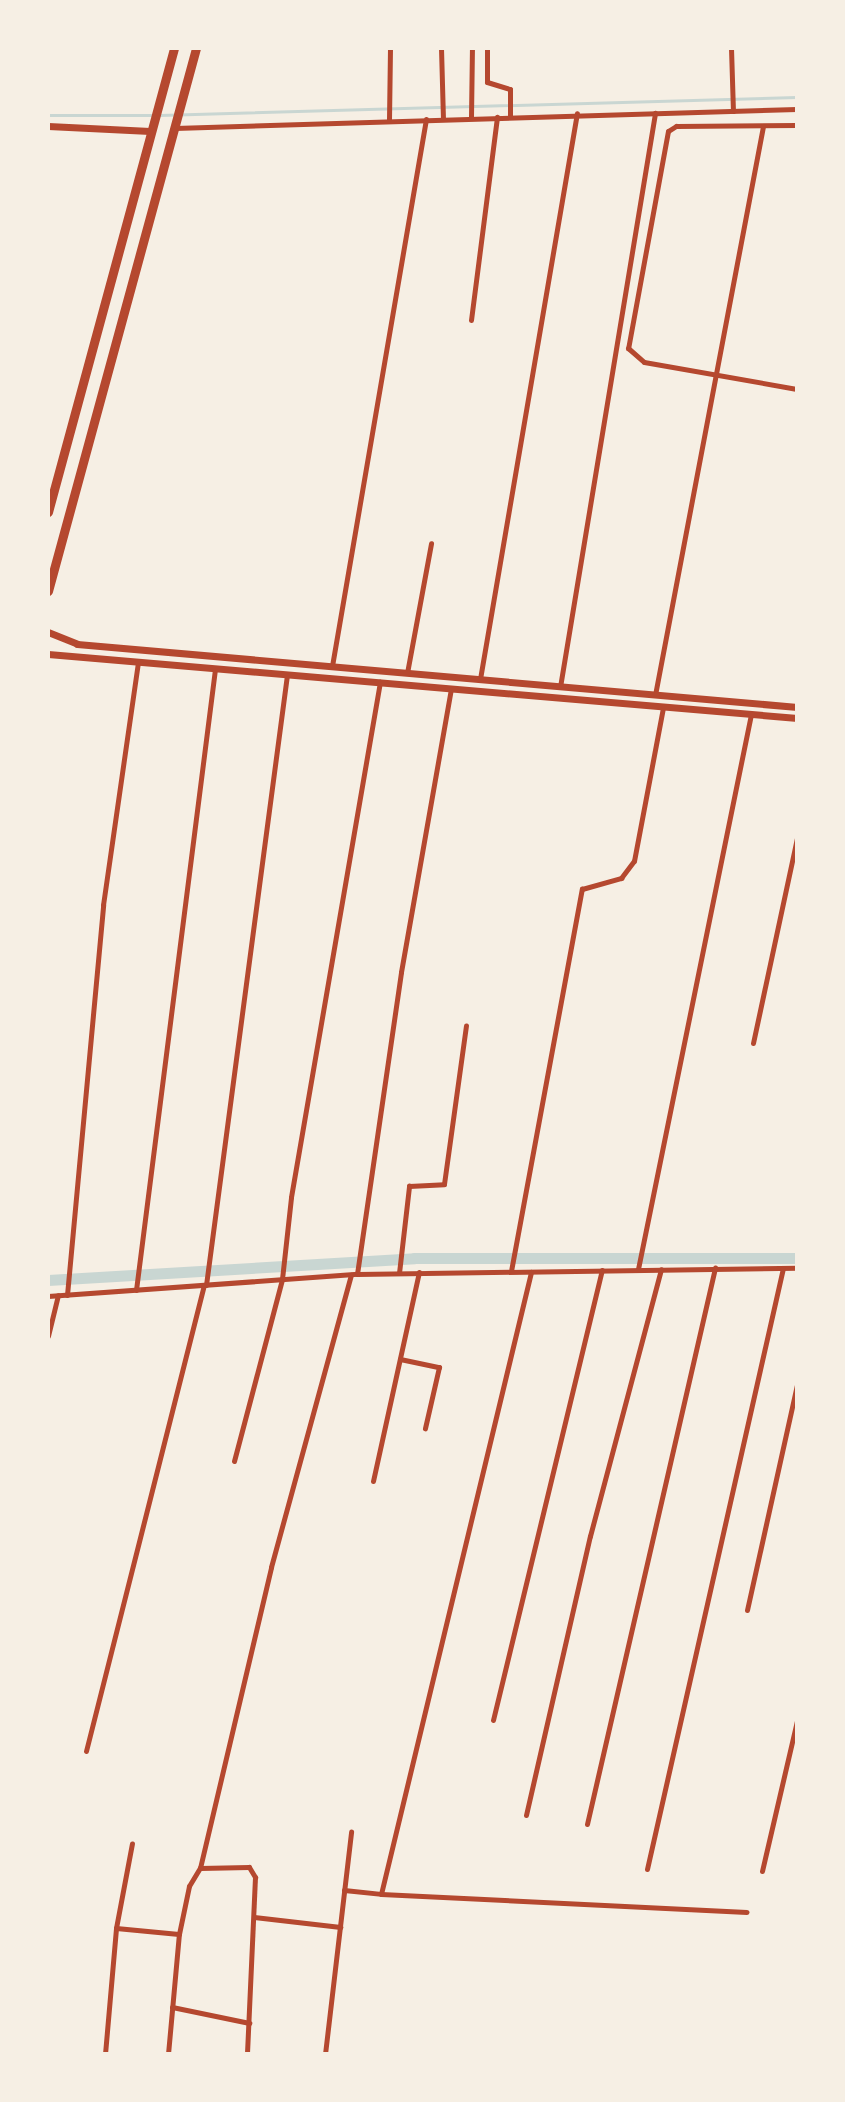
<!DOCTYPE html>
<html>
<head>
<meta charset="utf-8">
<style>
	body { margin:0 }
	#map { position:relative; width:845px; height:2102px; overflow:hidden; background:#f6efe4; font-family:Inter,sans-serif }
	div>[style] { position:absolute }
	.stream>* { height:3px; margin:-1.5px; padding:0 1.5px; transform-origin:1.5px; border-radius:1.5px; background:#c9d6d2 }
	.canal>* { height:11px; margin:-5.5px; padding:0 5.5px; transform-origin:5.5px; border-radius:5.5px; background:#c9d6d2 }
	.minor>* { height:5px; margin:-2.5px; padding:0 2.5px; transform-origin:2.5px; border-radius:2.5px; background:#b5482f }
	.tertiary>* { height:7px; margin:-3.5px; padding:0 3.5px; transform-origin:3.5px; border-radius:3.5px; background:#b5482f }
	.trunk>* { height:9px; margin:-4.5px; padding:0 4.5px; transform-origin:4.5px; border-radius:4.5px; background:#b5482f }
	span { translate:-50% -50%; white-space:nowrap; text-align:center; line-height:1.15; -webkit-text-stroke:7px #f6efe4; paint-order:stroke }
	.frame { position:absolute; inset:0; border:50px solid #f6efe4; pointer-events:none }
</style>
</head>
<body>
<div id="map">
	<div class="stream">
		<div style="left:48px;top:115px;width:104px"></div>
		<div style="left:160px;top:115px;width:637px;rotate:-1.62deg"></div>
	</div>
	<div class="canal">
		<div style="left:48px;top:1280px;width:367px;rotate:-3.4deg"></div>
		<div style="left:414px;top:1258px;width:383px"></div>
	</div>
	<div class="minor">
		<div style="left:441px;top:48px;width:70px;rotate:88.4deg"></div>
		<div style="left:487px;top:48px;width:34px;rotate:90deg"></div>
		<div style="left:487px;top:82px;width:24px;rotate:17deg"></div>
		<div style="left:510px;top:89px;width:27px;rotate:90deg"></div>
		<div style="left:731px;top:48px;width:63px;rotate:88.2deg"></div>
		<div style="left:471px;top:117px;width:69px;rotate:-89.2deg"></div>
		<div style="left:389px;top:120px;width:72px;rotate:-89.2deg"></div>
		<div style="left:797px;top:125px;width:121px;rotate:179.5deg"></div>
		<div style="left:676px;top:126px;width:9px;rotate:148deg"></div>
		<div style="left:668px;top:131px;width:221px;rotate:100.4deg"></div>
		<div style="left:628px;top:348px;width:21px;rotate:41deg"></div>
		<div style="left:644px;top:362px;width:155px;rotate:10deg"></div>
		<div style="left:175px;top:128px;width:622px;rotate:-1.75deg"></div>
		<div style="left:471px;top:320px;width:205px;rotate:-82.7deg"></div>
		<div style="left:332px;top:666px;width:555px;rotate:-80.25deg"></div>
		<div style="left:407px;top:673px;width:132px;rotate:-79.5deg"></div>
		<div style="left:480px;top:679px;width:574px;rotate:-80.28deg"></div>
		<div style="left:560px;top:687px;width:582px;rotate:-80.6deg"></div>
		<div style="left:655px;top:695px;width:579px;rotate:-79.25deg"></div>
		<div style="left:753px;top:1043px;width:210px;rotate:-77.9deg"></div>
		<div style="left:638px;top:1269px;width:566px;rotate:-78.49deg"></div>
		<div style="left:511px;top:1271px;width:389px;rotate:-79.5deg"></div>
		<div style="left:582px;top:889px;width:41px;rotate:-15.8deg"></div>
		<div style="left:621px;top:878px;width:21px;rotate:-53deg"></div>
		<div style="left:634px;top:861px;width:157px;rotate:-79.3deg"></div>
		<div style="left:399px;top:1273px;width:88px;rotate:-83.4deg"></div>
		<div style="left:409px;top:1186px;width:35px;rotate:-3deg"></div>
		<div style="left:444px;top:1184px;width:160px;rotate:-82.1deg"></div>
		<div style="left:357px;top:1274px;width:305px;rotate:-81.7deg"></div>
		<div style="left:401px;top:972px;width:287px;rotate:-80deg"></div>
		<div style="left:206px;top:1285px;width:615px;rotate:-82.44deg"></div>
		<div style="left:136px;top:1290px;width:626px;rotate:-82.75deg"></div>
		<div style="left:67px;top:1295px;width:392px;rotate:-84.7deg"></div>
		<div style="left:103px;top:905px;width:246px;rotate:-81.8deg"></div>
		<div style="left:48px;top:1296px;width:310px;rotate:-4.1deg"></div>
		<div style="left:357px;top:1274px;width:440px;rotate:-0.8deg"></div>
		<div style="left:48px;top:1336px;width:42px;rotate:-76.3deg"></div>
		<div style="left:400px;top:1359px;width:40px;rotate:12deg"></div>
		<div style="left:439px;top:1367px;width:63px;rotate:102.9deg"></div>
		<div style="left:234px;top:1461px;width:188px;rotate:-75.2deg"></div>
		<div style="left:282px;top:1279px;width:82px;rotate:-83.7deg"></div>
		<div style="left:291px;top:1197px;width:523px;rotate:-80.2deg"></div>
		<div style="left:373px;top:1481px;width:214px;rotate:-77.6deg"></div>
		<div style="left:747px;top:1610px;width:230px;rotate:-77.5deg"></div>
		<div style="left:493px;top:1720px;width:463px;rotate:-76.4deg"></div>
		<div style="left:86px;top:1751px;width:480px;rotate:-75.8deg"></div>
		<div style="left:526px;top:1815px;width:286px;rotate:-77.1deg"></div>
		<div style="left:590px;top:1536px;width:276px;rotate:-75.1deg"></div>
		<div style="left:587px;top:1824px;width:571px;rotate:-77.04deg"></div>
		<div style="left:200px;top:1868px;width:49px;rotate:-1.2deg"></div>
		<div style="left:249px;top:1867px;width:12px;rotate:59deg"></div>
		<div style="left:255px;top:1877px;width:177px;rotate:92.6deg"></div>
		<div style="left:647px;top:1869px;width:616px;rotate:-77.25deg"></div>
		<div style="left:762px;top:1871px;width:154px;rotate:-76.9deg"></div>
		<div style="left:344px;top:1890px;width:37px;rotate:6deg"></div>
		<div style="left:381px;top:1894px;width:640px;rotate:-76.44deg"></div>
		<div style="left:381px;top:1894px;width:366px;rotate:2.8deg"></div>
		<div style="left:254px;top:1917px;width:87px;rotate:6.6deg"></div>
		<div style="left:116px;top:1928px;width:86px;rotate:-79.3deg"></div>
		<div style="left:172px;top:2007px;width:79px;rotate:11.7deg"></div>
		<div style="left:105px;top:2054px;width:126px;rotate:-85deg"></div>
		<div style="left:116px;top:1928px;width:63px;rotate:5.4deg"></div>
		<div style="left:168px;top:2054px;width:121px;rotate:-84.8deg"></div>
		<div style="left:179px;top:1934px;width:49px;rotate:-78.2deg"></div>
		<div style="left:189px;top:1886px;width:21px;rotate:-59deg"></div>
		<div style="left:200px;top:1868px;width:309px;rotate:-76.7deg"></div>
		<div style="left:271px;top:1567px;width:303px;rotate:-74.7deg"></div>
		<div style="left:325px;top:2054px;width:224px;rotate:-83.3deg"></div>
	</div>
	<div class="tertiary">
		<div style="left:48px;top:126px;width:102px;rotate:2.8deg"></div>
		<div style="left:48px;top:632px;width:31px;rotate:22deg"></div>
		<div style="left:77px;top:644px;width:723px;rotate:5deg"></div>
		<div style="left:48px;top:654px;width:752px;rotate:4.88deg"></div>
	</div>
	<div class="trunk">
		<div style="left:48px;top:512px;width:481px;rotate:-74.8deg"></div>
		<div style="left:48px;top:591px;width:563px;rotate:-74.75deg"></div>
	</div>
	<div class="frame"></div>
</div>
</body>
</html>
